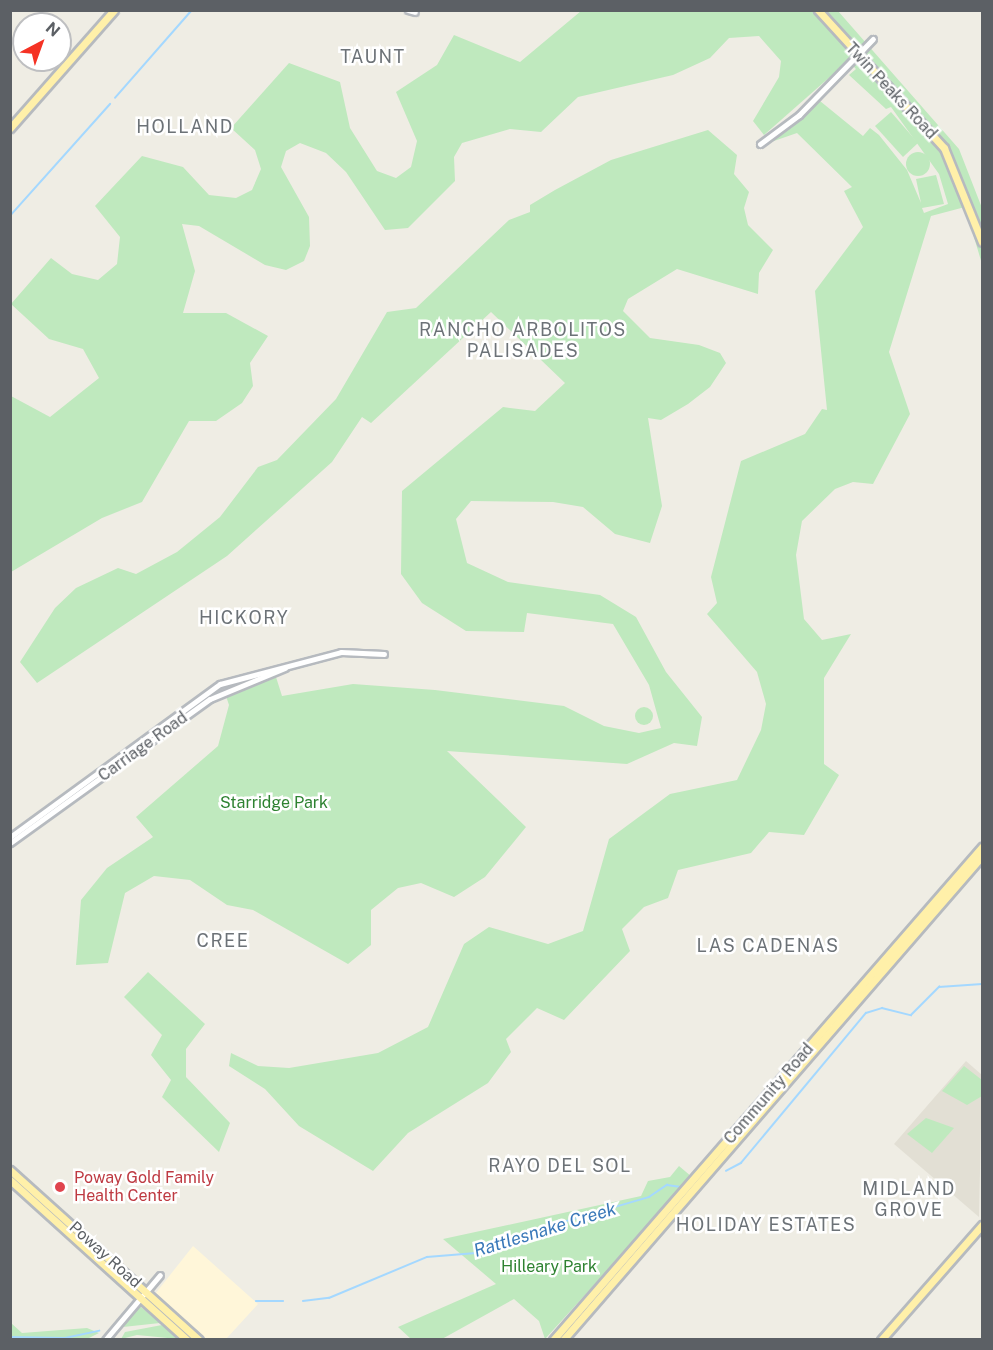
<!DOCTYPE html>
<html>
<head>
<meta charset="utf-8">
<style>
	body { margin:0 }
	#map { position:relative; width:993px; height:1350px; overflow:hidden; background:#efede4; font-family:"Public Sans",sans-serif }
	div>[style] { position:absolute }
	.commercial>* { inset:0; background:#fff6d9 }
	.education>* { inset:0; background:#e2dfd4 }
	.green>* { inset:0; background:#bfe9be }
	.round { border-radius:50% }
	.stream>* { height:1.5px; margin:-0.75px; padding:0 0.75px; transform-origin:0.75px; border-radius:0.75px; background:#a4d8ff }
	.roads { filter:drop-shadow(2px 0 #b6babf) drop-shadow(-2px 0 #b6babf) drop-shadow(0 2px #b6babf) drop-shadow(0 -2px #b6babf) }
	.minor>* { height:5px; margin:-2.5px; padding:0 2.5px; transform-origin:2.5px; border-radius:2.5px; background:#fff }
	.major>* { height:7px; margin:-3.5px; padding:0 3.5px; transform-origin:3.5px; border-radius:3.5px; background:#fff0a9 }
	.dots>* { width:16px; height:16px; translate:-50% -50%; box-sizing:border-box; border:3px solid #fff; border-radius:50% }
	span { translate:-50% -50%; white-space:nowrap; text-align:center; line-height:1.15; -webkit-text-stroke:5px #fff; paint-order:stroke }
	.street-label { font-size:16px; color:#5c6065 }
	.park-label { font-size:16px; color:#2e8231 }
	.health-label { font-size:16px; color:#be3a42 }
	.left { translate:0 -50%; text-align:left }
	.neighbourhood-label { font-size:18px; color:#6c7277; letter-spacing:1.5px }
	.water-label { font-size:18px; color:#3978b9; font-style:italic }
	.frame { position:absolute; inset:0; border:12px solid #5c6065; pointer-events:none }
	.north { position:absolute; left:12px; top:12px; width:60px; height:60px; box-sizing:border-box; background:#fff; border:2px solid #bebfc1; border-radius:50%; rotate:41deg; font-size:16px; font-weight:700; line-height:24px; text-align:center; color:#5c6065 }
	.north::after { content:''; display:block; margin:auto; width:21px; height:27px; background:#f53224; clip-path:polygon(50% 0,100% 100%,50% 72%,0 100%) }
</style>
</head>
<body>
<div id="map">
	<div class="commercial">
		<div style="clip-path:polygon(193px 1246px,258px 1304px,226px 1339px,206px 1339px,155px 1294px)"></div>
	</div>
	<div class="education">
		<div style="clip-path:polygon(966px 1061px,982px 1075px,979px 1217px,894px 1144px)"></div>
	</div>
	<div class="green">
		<div style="clip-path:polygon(581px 11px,838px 11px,959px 149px,982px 208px,982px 264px,965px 207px,931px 216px,889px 352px,910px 414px,873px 484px,853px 482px,835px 489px,802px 521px,796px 555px,804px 619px,822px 640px,851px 634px,824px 678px,824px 764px,839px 775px,804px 835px,769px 832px,751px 853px,678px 870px,668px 898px,644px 907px,622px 929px,630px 951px,564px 1020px,537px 1008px,506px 1039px,511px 1052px,488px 1083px,408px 1133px,373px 1171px,299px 1126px,265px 1089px,229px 1066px,231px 1053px,258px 1066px,289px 1068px,378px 1053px,428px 1027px,464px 944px,489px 927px,548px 944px,583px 931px,609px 839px,670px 794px,737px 780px,761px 730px,766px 704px,757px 672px,707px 614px,717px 603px,711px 577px,741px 461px,805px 434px,822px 409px,827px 410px,815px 291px,863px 227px,844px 191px,852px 187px,797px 133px,771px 142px,820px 101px,863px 136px,870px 128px,879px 135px,907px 170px,921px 203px,916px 179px,936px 175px,944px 204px,922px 208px,924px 213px,948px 204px,939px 174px,891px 107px,886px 109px,849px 75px,856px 69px,848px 61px,764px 135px,753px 121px,779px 77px,781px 61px,759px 36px,729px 38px,710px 58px,673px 75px,578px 97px,541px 132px,510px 129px,462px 143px,454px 157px,455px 181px,408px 228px,385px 230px,346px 172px,326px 153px,300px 143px,286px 151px,281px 167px,309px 217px,310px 246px,304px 261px,286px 270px,265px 265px,199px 226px,182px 224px,195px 271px,183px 313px,226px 313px,268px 336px,250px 363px,253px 386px,242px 403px,216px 421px,189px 421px,142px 502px,102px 518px,11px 572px,11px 396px,50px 417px,99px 378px,83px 349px,49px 339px,11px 304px,51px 258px,72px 274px,98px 280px,117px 264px,120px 237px,95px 206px,142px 156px,183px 167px,209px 195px,236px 198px,252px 190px,261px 169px,255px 150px,231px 128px,289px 63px,340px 82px,350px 128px,377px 171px,396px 178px,411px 167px,417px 141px,396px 92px,437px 65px,454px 35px,520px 62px)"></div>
		<div style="clip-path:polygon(891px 112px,918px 143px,903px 157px,875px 126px)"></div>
		<div style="clip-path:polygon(708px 130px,737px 155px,734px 174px,749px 192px,744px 208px,748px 225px,773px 250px,759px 273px,758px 294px,677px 269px,628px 299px,623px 311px,650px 338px,699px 345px,720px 353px,726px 363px,710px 387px,688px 404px,661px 420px,648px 418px,662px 506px,650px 543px,615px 534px,583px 507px,553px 502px,471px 501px,456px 519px,467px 563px,508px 582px,600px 595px,636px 617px,666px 672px,702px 717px,697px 746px,674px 743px,627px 764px,447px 751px,526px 827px,485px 877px,454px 897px,421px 883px,398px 888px,371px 910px,371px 945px,348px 964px,253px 910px,227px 905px,190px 880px,154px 876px,125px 893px,108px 963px,76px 965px,81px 900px,107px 868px,153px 837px,136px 817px,218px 746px,229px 705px,225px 693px,276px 677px,282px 696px,353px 684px,435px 690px,564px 706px,604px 726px,639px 733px,661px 728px,649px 685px,613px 624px,527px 613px,524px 632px,466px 631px,422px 603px,401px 574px,402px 491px,503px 407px,535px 411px,565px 383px,491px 312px,371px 423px,362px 417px,332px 462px,227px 556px,37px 683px,20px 662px,55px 608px,76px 588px,118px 568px,136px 574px,177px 552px,220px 517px,258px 467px,277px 460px,336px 399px,387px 312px,416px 308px,509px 220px,530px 212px,530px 205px,555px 190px,611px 160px)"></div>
		<div class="round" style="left:906px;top:152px;width:24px;height:24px"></div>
		<div class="round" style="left:635px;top:707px;width:18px;height:18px"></div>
		<div style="clip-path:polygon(148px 972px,205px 1024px,186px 1049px,186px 1077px,230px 1123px,219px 1152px,162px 1097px,171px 1080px,151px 1055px,162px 1035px,124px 997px)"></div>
		<div style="clip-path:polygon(964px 1066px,982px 1080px,982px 1096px,967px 1105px,942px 1091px)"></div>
		<div style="clip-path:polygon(926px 1118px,954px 1128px,932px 1153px,907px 1134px)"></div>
		<div style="clip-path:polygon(679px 1166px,692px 1177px,545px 1339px,539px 1321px,514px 1299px,442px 1339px,411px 1339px,398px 1327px,496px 1284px,443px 1239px,641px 1196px,648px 1181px,670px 1177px)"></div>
		<div style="clip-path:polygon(141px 1307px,160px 1323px,123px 1327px,139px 1307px)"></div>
		<div style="clip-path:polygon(11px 1323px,22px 1333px,87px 1328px,99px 1333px,87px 1339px,11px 1339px)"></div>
		<div style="clip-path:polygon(162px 1325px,178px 1339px,137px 1335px,121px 1339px,125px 1332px)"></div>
	</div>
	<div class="stream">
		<div style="left:115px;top:98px;width:117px;rotate:-48.8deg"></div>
		<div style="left:10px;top:216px;width:150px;rotate:-48.2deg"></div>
		<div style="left:726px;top:1171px;width:17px;rotate:-28deg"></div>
		<div style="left:741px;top:1163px;width:195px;rotate:-50.2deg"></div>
		<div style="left:866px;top:1013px;width:17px;rotate:-17deg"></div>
		<div style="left:882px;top:1008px;width:30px;rotate:14deg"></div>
		<div style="left:911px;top:1015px;width:40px;rotate:-45deg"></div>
		<div style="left:939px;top:987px;width:43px;rotate:-4deg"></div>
		<div style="left:256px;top:1301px;width:27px"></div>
		<div style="left:303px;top:1301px;width:26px;rotate:-7deg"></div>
		<div style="left:329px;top:1298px;width:106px;rotate:-22.7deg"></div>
		<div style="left:427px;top:1257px;width:49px;rotate:-4.7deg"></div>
		<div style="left:476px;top:1253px;width:35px;rotate:-25deg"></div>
		<div style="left:508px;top:1238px;width:147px;rotate:-16.2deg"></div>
		<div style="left:649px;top:1197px;width:22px;rotate:-34deg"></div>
		<div style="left:667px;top:1185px;width:14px;rotate:8deg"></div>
		<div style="left:10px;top:1337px;width:55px;rotate:1deg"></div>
		<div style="left:65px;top:1338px;width:35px;rotate:-12deg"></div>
	</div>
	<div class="roads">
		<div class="minor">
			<div style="left:408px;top:10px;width:7px;rotate:16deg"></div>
			<div style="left:760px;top:144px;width:49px;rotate:-36.6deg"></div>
			<div style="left:799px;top:115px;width:106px;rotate:-45.8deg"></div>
			<div style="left:10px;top:837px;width:260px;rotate:-36.1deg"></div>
			<div style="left:220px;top:684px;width:125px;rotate:-14.8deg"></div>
			<div style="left:341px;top:652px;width:43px;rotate:2.7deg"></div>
			<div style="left:10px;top:843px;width:246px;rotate:-35.8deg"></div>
			<div style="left:210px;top:699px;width:81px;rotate:-22.5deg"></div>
			<div style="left:105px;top:1340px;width:85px;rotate:-49.8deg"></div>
		</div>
		<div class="major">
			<div style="left:818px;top:10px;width:187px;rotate:47.6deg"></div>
			<div style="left:944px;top:148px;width:101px;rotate:68deg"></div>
			<div style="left:10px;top:128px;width:157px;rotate:-48.6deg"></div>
			<div style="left:10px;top:1170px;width:254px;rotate:42deg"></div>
			<div style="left:10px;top:1180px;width:239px;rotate:42.1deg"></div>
			<div style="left:553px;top:1340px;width:654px;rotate:-48.97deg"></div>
			<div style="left:563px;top:1340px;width:640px;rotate:-49.12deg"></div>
			<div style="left:881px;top:1340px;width:153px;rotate:-48.7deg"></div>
		</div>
	</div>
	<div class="dots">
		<div style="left:60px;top:1187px;background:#e0444e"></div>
	</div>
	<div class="street-label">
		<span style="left:891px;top:91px;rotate:47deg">Twin Peaks Road</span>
		<span style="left:143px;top:747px;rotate:-36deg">Carriage Road</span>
		<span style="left:769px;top:1094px;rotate:-49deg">Community Road</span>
		<span style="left:105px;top:1255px;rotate:42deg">Poway Road</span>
	</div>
	<div class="park-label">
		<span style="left:274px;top:803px">Starridge Park</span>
		<span style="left:549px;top:1267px">Hilleary Park</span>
	</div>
	<div class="health-label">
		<span class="left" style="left:74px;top:1187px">Poway Gold Family<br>Health Center</span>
	</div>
	<div class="neighbourhood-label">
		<span style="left:373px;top:57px">TAUNT</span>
		<span style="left:185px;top:127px">HOLLAND</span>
		<span style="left:523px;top:341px">RANCHO ARBOLITOS<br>PALISADES</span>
		<span style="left:244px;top:618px">HICKORY</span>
		<span style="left:223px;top:941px">CREE</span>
		<span style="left:768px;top:946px">LAS CADENAS</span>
		<span style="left:560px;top:1166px">RAYO DEL SOL</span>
		<span style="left:909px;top:1200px">MIDLAND<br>GROVE</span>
		<span style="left:766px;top:1225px">HOLIDAY ESTATES</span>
	</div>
	<div class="water-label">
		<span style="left:545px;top:1230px;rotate:-17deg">Rattlesnake Creek</span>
	</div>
	<div class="frame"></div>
	<div class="north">N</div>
</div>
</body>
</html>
